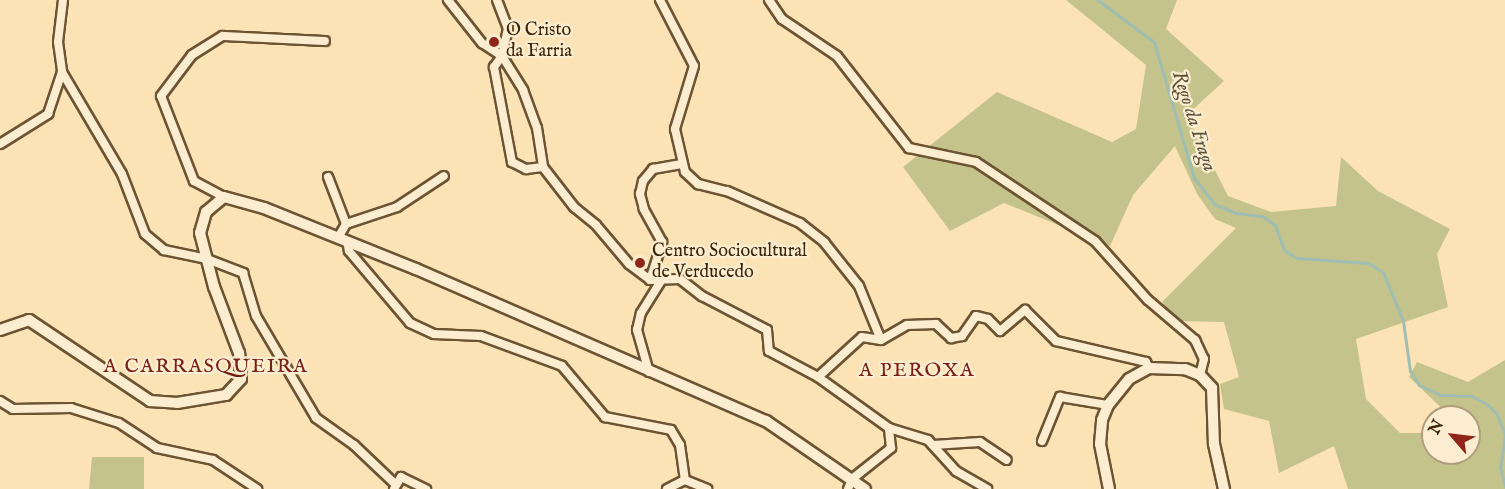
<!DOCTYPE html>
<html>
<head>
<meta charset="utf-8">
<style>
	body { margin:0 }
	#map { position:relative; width:1505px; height:489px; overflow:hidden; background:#fce3b6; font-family:"IM FELL English",serif }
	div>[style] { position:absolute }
	.green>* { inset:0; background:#c3c38b }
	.stream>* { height:3px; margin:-1.5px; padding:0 1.5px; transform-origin:1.5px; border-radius:1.5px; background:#a0bdb2 }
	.roads { filter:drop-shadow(2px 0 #6c5432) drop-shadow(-2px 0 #6c5432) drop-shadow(0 2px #6c5432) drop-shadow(0 -2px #6c5432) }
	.minor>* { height:8px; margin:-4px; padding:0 4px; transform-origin:4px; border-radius:4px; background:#fdedd0 }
	.tertiary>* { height:10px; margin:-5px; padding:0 5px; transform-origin:5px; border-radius:5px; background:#fdedd0 }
	.dots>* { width:16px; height:16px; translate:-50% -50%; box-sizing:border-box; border:3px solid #fdedd0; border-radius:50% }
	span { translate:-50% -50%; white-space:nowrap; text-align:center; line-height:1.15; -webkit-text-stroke:4.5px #fdedd0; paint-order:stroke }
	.poi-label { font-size:18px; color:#3c2506 }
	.left { translate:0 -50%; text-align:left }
	.water-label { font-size:20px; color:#5a533a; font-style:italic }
	.neighbourhood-label { font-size:20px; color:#7a1f14; letter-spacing:1.5px }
	.north { position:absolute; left:1421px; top:405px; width:60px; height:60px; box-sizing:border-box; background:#fdedd0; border:2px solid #b09d7f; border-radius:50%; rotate:298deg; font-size:16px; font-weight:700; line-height:24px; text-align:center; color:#3c2506 }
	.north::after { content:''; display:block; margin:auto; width:21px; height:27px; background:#8f2418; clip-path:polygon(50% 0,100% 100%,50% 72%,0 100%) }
</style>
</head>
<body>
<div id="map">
	<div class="green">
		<div style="clip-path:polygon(1066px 0,1177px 0,1166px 29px,1224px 81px,1187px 115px,1228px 196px,1271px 212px,1336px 206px,1341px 157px,1378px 191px,1450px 229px,1437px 254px,1448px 307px,1356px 339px,1366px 399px,1400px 433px,1433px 433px,1433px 453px,1469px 453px,1469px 417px,1451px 417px,1409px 377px,1417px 362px,1468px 382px,1505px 360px,1505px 489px,1348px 489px,1334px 446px,1279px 473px,1269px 421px,1224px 409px,1220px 384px,1239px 377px,1224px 322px,1179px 321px,1162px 302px,1236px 228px,1215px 219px,1197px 194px,1175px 146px,1133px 195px,1110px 246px,1004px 203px,950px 231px,903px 167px,997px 92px,1112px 142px,1136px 129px,1146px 65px)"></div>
		<div style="clip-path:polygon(92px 457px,144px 457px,144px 489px,89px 489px)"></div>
	</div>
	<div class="stream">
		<div style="left:1098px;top:0;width:70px;rotate:36.9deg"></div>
		<div style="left:1154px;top:42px;width:142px;rotate:73.6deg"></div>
		<div style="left:1194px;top:178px;width:33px;rotate:52deg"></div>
		<div style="left:1214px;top:204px;width:24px;rotate:22deg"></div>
		<div style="left:1236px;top:213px;width:26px;rotate:7deg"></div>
		<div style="left:1262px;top:216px;width:16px;rotate:35deg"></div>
		<div style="left:1275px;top:225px;width:27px;rotate:70deg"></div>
		<div style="left:1284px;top:250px;width:15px;rotate:32deg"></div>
		<div style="left:1297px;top:258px;width:71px;rotate:4deg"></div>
		<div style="left:1368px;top:263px;width:17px;rotate:31deg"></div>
		<div style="left:1383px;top:272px;width:53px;rotate:67.8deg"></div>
		<div style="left:1403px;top:321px;width:50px;rotate:82deg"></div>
		<div style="left:1410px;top:371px;width:17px;rotate:57deg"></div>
		<div style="left:1419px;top:385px;width:23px;rotate:25deg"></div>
		<div style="left:1440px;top:395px;width:32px;rotate:2deg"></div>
		<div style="left:1472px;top:396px;width:18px;rotate:29deg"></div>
		<div style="left:1488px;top:405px;width:13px;rotate:45deg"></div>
		<div style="left:1497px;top:414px;width:22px;rotate:69deg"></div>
		<div style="left:1505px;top:436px;width:31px;rotate:99deg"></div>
		<div style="left:1500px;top:467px;width:20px;rotate:75deg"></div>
	</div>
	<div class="roads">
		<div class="minor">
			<div style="left:63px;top:0;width:42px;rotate:96.8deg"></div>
			<div style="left:58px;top:42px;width:30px;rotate:82deg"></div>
			<div style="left:62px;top:72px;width:118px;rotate:59.5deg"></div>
			<div style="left:122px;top:174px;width:64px;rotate:69deg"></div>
			<div style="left:145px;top:234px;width:25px;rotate:40deg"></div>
			<div style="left:164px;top:250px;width:44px;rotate:11.8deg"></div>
			<div style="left:207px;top:259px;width:39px;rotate:21deg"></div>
			<div style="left:243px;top:273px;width:45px;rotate:73.2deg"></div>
			<div style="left:256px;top:316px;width:118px;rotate:59.5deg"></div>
			<div style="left:316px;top:418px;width:47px;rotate:35.4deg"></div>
			<div style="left:354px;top:445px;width:55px;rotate:43.5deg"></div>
			<div style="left:448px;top:0;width:55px;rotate:51.7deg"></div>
			<div style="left:482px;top:43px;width:24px;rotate:33deg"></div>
			<div style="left:502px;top:56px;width:14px;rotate:126deg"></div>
			<div style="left:494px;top:67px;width:97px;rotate:79.3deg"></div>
			<div style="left:512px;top:162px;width:16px;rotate:27deg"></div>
			<div style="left:526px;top:169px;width:17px;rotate:-7deg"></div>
			<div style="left:497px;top:0;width:30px;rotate:69deg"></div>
			<div style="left:508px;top:28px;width:29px;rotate:102deg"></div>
			<div style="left:502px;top:56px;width:40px;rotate:58deg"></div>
			<div style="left:523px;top:90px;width:40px;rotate:69.8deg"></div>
			<div style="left:537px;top:128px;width:39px;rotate:81deg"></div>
			<div style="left:543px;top:167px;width:51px;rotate:52.2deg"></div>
			<div style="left:574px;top:207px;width:28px;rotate:39deg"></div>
			<div style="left:596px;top:225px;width:51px;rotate:49.8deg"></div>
			<div style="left:629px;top:264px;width:26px;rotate:37deg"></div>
			<div style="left:650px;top:280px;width:30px;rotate:-2deg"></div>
			<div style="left:680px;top:279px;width:28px;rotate:38deg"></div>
			<div style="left:702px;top:296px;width:73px;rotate:27.6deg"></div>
			<div style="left:767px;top:330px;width:21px;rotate:85deg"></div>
			<div style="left:769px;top:351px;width:55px;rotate:28deg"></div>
			<div style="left:818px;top:377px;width:87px;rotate:35.7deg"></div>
			<div style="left:889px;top:428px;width:41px;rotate:17.1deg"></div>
			<div style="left:928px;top:440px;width:42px;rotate:47.9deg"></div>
			<div style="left:956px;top:471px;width:36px;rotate:30deg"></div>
			<div style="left:660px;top:0;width:74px;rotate:62.7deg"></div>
			<div style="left:694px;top:66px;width:66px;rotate:106.8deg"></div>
			<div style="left:675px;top:129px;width:44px;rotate:76.9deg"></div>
			<div style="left:685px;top:172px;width:18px;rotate:43deg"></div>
			<div style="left:698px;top:184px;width:30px;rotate:14deg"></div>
			<div style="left:727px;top:191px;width:80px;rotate:23.7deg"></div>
			<div style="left:800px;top:223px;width:31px;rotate:38deg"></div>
			<div style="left:824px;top:242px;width:56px;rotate:51.5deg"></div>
			<div style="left:859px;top:286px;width:58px;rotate:67.8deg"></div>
			<div style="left:769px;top:0;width:23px;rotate:56deg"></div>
			<div style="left:782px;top:19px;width:66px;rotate:33.9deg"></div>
			<div style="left:837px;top:56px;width:117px;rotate:52deg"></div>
			<div style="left:909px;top:148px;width:68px;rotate:11.8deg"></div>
			<div style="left:976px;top:162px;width:143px;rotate:33.6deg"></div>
			<div style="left:1095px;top:241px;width:79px;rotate:48.1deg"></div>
			<div style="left:1148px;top:300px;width:62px;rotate:40.4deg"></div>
			<div style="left:1195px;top:340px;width:21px;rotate:65deg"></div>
			<div style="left:1204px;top:359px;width:16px;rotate:104deg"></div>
			<div style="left:0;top:144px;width:57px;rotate:-32deg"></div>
			<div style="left:48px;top:114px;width:44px;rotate:-71.6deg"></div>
			<div style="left:328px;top:177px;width:50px;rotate:69deg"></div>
			<div style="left:346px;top:224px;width:16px;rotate:120deg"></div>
			<div style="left:224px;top:197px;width:34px;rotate:-152deg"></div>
			<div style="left:194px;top:181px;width:91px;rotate:-111.2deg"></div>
			<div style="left:161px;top:96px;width:51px;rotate:-52.9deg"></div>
			<div style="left:192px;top:55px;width:36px;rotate:-32deg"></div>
			<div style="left:223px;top:36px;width:102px;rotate:2.8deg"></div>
			<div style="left:346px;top:224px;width:54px;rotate:-18.4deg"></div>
			<div style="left:397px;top:207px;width:56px;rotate:-33.4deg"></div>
			<div style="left:347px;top:241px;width:10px;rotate:79deg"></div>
			<div style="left:349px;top:251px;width:94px;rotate:49.7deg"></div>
			<div style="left:410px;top:323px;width:26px;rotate:25deg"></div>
			<div style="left:434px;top:334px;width:47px;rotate:2.4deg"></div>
			<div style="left:481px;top:336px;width:86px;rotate:20.3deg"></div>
			<div style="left:562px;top:366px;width:67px;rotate:49.9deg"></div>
			<div style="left:605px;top:417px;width:67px;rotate:11.1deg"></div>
			<div style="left:671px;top:430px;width:17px;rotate:59deg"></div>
			<div style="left:680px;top:445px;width:35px;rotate:82deg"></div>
			<div style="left:685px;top:480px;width:24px;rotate:22deg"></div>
			<div style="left:650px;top:280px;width:40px;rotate:-72deg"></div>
			<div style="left:662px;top:242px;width:38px;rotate:-119deg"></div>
			<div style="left:644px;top:209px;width:16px;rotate:-105deg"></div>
			<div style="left:640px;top:194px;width:13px;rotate:-77deg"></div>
			<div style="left:643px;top:181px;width:16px;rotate:-50deg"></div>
			<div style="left:653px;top:169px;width:29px;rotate:-10deg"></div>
			<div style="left:649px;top:372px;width:44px;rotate:-105.9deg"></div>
			<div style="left:637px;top:330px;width:17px;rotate:-77deg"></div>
			<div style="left:641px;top:313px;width:36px;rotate:-58deg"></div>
			<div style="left:818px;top:377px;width:59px;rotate:-42.3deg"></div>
			<div style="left:862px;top:337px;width:19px;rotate:9deg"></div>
			<div style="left:881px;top:340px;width:30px;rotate:-30deg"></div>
			<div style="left:907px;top:325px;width:29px;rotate:-2deg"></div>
			<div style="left:936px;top:324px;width:21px;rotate:43deg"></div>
			<div style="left:951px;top:338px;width:11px;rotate:-10deg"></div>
			<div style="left:962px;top:336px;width:24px;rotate:-55deg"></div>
			<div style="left:976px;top:316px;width:12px;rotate:14deg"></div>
			<div style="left:988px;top:319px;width:17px;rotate:45deg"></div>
			<div style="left:1000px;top:331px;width:33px;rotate:-40deg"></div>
			<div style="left:1025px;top:310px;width:44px;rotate:45deg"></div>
			<div style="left:1056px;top:341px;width:92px;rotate:13.1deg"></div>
			<div style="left:1146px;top:362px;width:7px;rotate:63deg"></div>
			<div style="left:0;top:401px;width:15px;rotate:32deg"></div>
			<div style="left:13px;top:409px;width:58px;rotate:-1deg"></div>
			<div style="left:71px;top:408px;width:50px;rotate:17.4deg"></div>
			<div style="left:119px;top:423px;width:45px;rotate:33.3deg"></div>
			<div style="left:157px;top:448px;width:57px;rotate:12.1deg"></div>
			<div style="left:213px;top:460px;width:53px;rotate:33.4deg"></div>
			<div style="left:1042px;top:441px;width:48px;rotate:-67.8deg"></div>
			<div style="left:1060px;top:397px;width:49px;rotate:9.5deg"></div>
			<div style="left:933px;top:445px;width:47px;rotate:-3.7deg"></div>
			<div style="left:980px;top:442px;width:32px;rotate:34deg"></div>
			<div style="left:394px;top:489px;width:14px;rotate:-60deg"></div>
			<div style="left:401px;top:477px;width:28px;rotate:26deg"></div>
			<div style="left:667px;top:489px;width:20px;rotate:-27deg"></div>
			<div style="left:848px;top:489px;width:11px;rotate:-68deg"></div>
			<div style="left:852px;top:479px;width:50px;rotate:-38.5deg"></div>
			<div style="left:891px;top:448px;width:20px;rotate:-96deg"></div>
		</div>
		<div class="tertiary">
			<div style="left:0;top:330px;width:31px;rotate:-19deg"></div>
			<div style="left:29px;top:320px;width:146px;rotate:33.8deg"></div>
			<div style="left:150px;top:401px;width:27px;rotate:4deg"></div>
			<div style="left:177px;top:403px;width:50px;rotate:-9.3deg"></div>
			<div style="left:226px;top:395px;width:22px;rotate:-47deg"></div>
			<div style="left:241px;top:379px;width:26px;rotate:-94deg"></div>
			<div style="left:239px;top:353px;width:71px;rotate:-110.7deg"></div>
			<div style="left:214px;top:287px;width:56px;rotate:-104.5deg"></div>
			<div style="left:200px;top:233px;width:22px;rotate:-74deg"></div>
			<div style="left:206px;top:212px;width:23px;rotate:-40deg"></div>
			<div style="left:224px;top:197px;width:41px;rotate:15.4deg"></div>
			<div style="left:264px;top:208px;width:164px;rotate:21.9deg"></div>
			<div style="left:416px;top:269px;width:382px;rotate:23.5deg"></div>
			<div style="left:766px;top:421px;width:120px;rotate:34.5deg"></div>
			<div style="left:1109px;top:489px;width:46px;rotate:-101.3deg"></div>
			<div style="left:1100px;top:444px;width:24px;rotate:-85deg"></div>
			<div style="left:1102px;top:420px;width:16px;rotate:-68deg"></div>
			<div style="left:1108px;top:405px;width:33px;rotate:-51deg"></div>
			<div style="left:1129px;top:379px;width:23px;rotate:-29deg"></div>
			<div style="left:1149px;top:368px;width:36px;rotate:2deg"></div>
			<div style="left:1185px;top:369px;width:16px;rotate:22deg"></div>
			<div style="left:1200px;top:375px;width:18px;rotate:47deg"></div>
			<div style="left:1212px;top:388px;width:56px;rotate:88deg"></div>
			<div style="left:1214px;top:444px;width:46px;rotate:77.5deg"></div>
		</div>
	</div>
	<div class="dots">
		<div style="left:494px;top:42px;background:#8f2418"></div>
		<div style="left:640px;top:263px;background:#8f2418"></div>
	</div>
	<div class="poi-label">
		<span class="left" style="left:506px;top:42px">O Cristo<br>da Farria</span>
		<span class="left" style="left:652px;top:263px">Centro Sociocultural<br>de Verducedo</span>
	</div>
	<div class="water-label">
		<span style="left:1194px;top:121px;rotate:72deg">Rego da Fraga</span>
	</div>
	<div class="neighbourhood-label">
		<span style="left:206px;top:366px">A CARRASQUEIRA</span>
		<span style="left:917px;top:370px">A PEROXA</span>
	</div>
	<div class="north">N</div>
</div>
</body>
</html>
